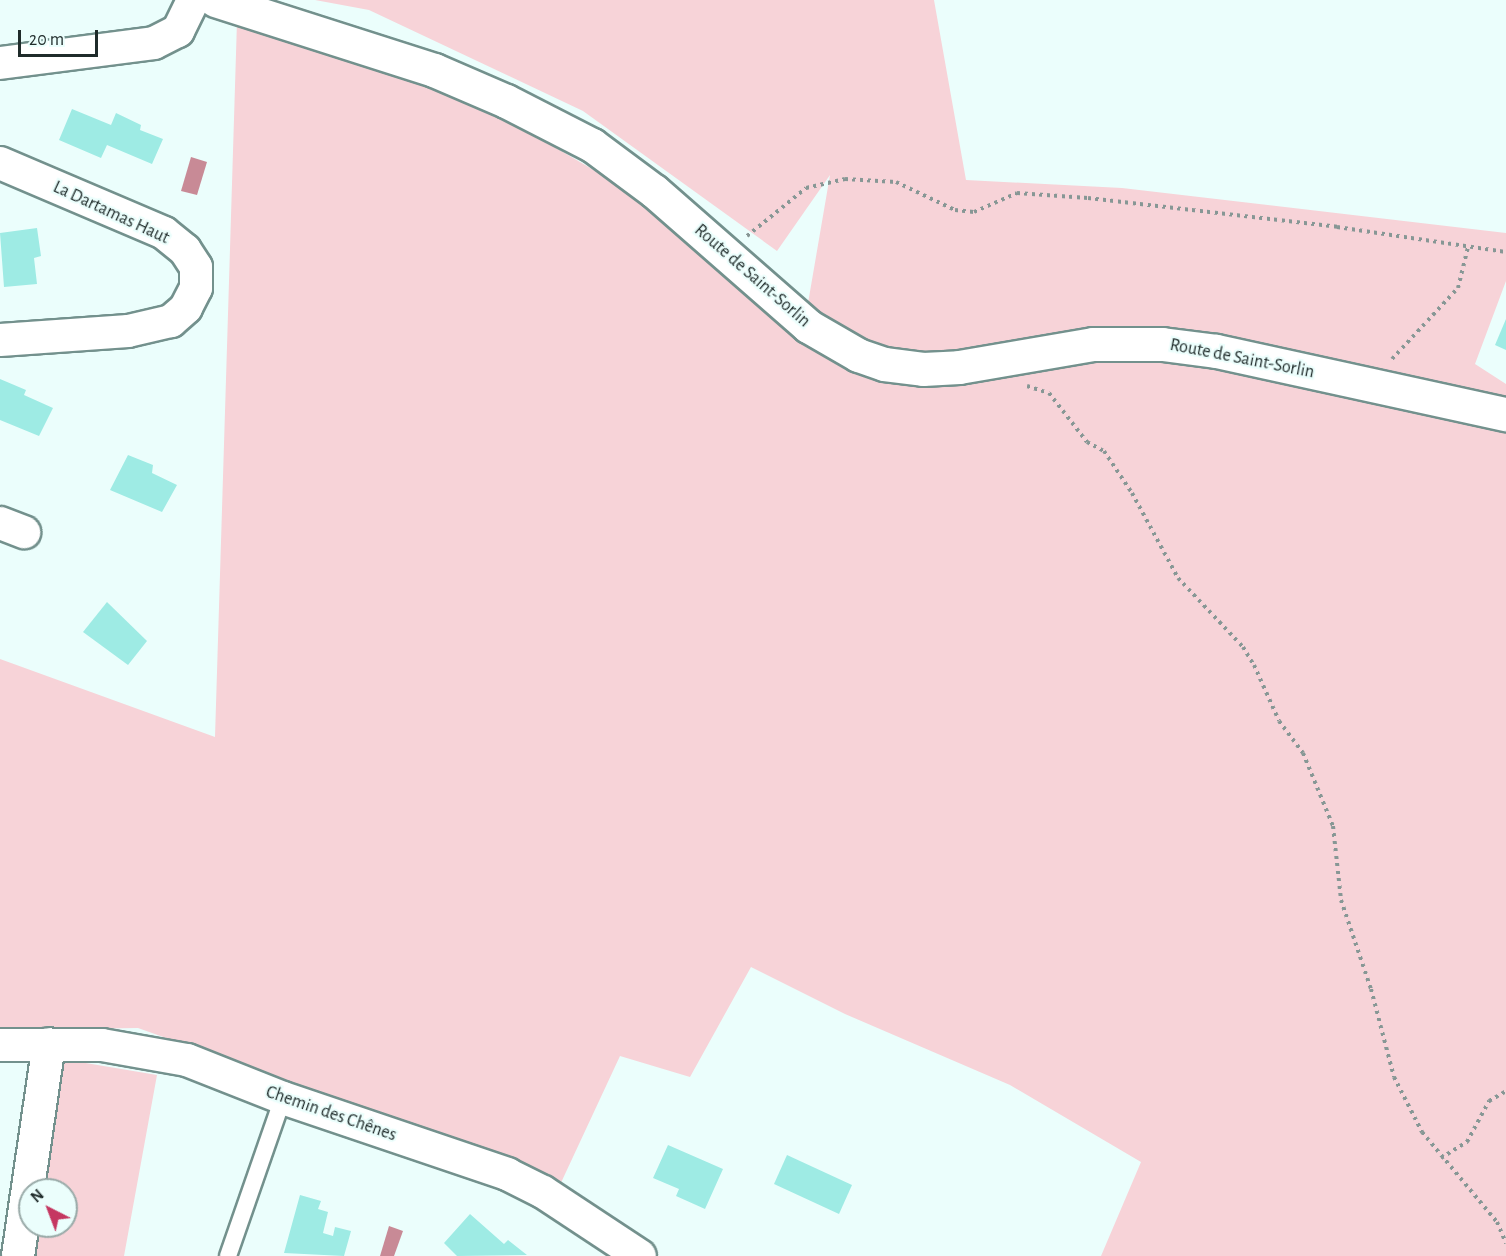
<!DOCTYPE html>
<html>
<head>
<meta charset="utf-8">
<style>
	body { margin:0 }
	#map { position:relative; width:1506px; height:1256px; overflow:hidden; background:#ebfefc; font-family:"Alegreya Sans",sans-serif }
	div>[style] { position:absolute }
	.green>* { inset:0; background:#f7d3d8 }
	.water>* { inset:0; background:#c88a96 }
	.building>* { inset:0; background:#9eebe4 }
	.path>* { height:4px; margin-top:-2px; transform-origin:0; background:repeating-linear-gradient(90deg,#879795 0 3px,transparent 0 7.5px) }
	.roads { filter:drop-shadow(2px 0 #73918d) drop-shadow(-2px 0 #73918d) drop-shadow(0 2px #73918d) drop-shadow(0 -2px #73918d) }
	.lane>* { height:16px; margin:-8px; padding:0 8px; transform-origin:8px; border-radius:8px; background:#fff }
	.street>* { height:32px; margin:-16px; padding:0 16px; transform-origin:16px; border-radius:16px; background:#fff }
	.secondary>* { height:33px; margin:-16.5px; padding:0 16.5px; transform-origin:16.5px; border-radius:16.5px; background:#fff }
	span { translate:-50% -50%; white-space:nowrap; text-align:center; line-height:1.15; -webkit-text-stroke:4.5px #ebfefc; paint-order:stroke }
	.street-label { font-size:18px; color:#1f2b2a }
	.north { position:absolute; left:18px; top:1178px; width:60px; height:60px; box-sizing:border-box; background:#ebfefc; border:2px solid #99aaa8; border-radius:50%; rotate:318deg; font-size:16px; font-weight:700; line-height:24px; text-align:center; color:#1f2b2a }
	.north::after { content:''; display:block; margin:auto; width:21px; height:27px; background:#c53761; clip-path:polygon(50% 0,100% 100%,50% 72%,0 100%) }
	.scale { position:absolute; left:18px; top:30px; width:80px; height:27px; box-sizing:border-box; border:3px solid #1f2b2a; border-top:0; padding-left:8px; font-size:18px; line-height:21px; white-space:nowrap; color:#1f2b2a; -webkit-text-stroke:4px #ebfefc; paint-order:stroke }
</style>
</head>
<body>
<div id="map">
	<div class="green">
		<div style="clip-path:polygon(315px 0,934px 0,966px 180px,1122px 188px,1506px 233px,1506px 281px,1475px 364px,1506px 384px,1506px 1256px,1101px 1256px,1141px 1162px,1010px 1085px,845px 1014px,751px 967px,690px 1077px,620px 1056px,559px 1187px,504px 1158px,138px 1028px,0 1030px,0 659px,215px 737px,237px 21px,481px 104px,626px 189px,801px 344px,830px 175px,777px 251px,583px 111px,369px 10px)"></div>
		<div style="clip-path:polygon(56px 1058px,157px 1075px,124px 1256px,31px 1256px,35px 1226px,66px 1226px,66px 1190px,40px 1190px)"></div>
	</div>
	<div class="water">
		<div style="clip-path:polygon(191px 157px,207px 162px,197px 195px,181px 191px)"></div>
		<div style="clip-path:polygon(389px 1226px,403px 1231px,394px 1256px,380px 1256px)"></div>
	</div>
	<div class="building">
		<div style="clip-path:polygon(72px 109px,111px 125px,116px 113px,141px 125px,140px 130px,163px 139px,152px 164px,107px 145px,101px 158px,59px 140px)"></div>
		<div style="clip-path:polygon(37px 228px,41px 256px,34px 258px,37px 284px,4px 287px,0 233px)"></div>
		<div style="clip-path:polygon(1506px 319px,1506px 350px,1495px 345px)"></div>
		<div style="clip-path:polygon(0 379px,26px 390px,24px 395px,53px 408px,39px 436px,0 420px)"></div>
		<div style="clip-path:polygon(128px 455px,153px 465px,152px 473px,177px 485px,162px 512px,110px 490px)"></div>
		<div style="clip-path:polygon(107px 602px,147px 641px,128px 665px,83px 632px)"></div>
		<div style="clip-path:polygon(668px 1145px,723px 1169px,705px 1209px,676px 1196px,679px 1189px,653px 1178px)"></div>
		<div style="clip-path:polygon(787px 1155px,852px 1185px,839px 1214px,774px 1184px)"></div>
		<div style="clip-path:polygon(300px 1195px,321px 1201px,318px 1209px,328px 1212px,323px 1233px,333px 1236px,335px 1227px,351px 1231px,344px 1256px,284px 1253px)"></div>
		<div style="clip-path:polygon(470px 1214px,504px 1244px,508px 1240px,527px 1255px,457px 1256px,444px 1243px)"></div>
	</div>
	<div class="path">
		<div style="left:747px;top:236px;width:76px;rotate:-39.1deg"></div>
		<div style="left:806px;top:188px;width:40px;rotate:-13deg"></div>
		<div style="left:845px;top:179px;width:51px;rotate:3.4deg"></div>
		<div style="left:896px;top:182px;width:65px;rotate:25.4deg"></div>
		<div style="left:955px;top:210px;width:19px;rotate:6deg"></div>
		<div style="left:974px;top:212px;width:47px;rotate:-23.8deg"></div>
		<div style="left:1017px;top:193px;width:71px;rotate:4deg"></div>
		<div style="left:1088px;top:198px;width:251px;rotate:6.6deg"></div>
		<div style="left:1337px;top:227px;width:171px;rotate:8.4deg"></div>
		<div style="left:1392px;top:359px;width:97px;rotate:-47.1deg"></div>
		<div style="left:1458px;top:288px;width:42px;rotate:-76.3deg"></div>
		<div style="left:1027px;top:386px;width:23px;rotate:18deg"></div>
		<div style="left:1049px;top:393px;width:62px;rotate:52.2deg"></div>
		<div style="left:1087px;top:442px;width:19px;rotate:28deg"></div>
		<div style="left:1104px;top:451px;width:50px;rotate:56.3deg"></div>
		<div style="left:1132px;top:493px;width:97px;rotate:61.6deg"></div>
		<div style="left:1178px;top:578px;width:95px;rotate:46.7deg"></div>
		<div style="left:1243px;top:647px;width:21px;rotate:59deg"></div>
		<div style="left:1254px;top:665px;width:61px;rotate:65.9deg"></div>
		<div style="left:1279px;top:721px;width:40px;rotate:53deg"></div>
		<div style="left:1303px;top:753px;width:79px;rotate:67.7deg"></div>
		<div style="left:1333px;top:826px;width:74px;rotate:83.8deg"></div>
		<div style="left:1341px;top:900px;width:94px;rotate:71.4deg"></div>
		<div style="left:1371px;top:989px;width:91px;rotate:75.4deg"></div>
		<div style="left:1394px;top:1077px;width:62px;rotate:63deg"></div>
		<div style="left:1422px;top:1132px;width:117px;rotate:50.2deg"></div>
		<div style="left:1497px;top:1222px;width:23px;rotate:67deg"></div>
		<div style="left:1441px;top:1158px;width:31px;rotate:-32deg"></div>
		<div style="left:1467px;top:1142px;width:47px;rotate:-61.8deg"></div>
		<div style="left:1489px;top:1101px;width:20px;rotate:-30deg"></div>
	</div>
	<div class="roads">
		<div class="lane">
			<div style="left:228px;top:1256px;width:167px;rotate:-70.8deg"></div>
		</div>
		<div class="street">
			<div style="left:0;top:63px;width:155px;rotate:-7.4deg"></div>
			<div style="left:154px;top:43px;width:27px;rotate:-27deg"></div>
			<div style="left:178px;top:31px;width:34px;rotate:-64deg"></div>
			<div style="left:0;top:163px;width:178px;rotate:23.1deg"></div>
			<div style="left:164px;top:233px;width:27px;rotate:39deg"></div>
			<div style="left:185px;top:250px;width:20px;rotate:57deg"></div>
			<div style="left:196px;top:267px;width:21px;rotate:90deg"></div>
			<div style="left:196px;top:288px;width:22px;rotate:117deg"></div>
			<div style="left:186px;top:308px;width:20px;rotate:139deg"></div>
			<div style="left:171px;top:321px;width:44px;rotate:166.9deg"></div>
			<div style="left:128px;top:331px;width:128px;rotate:176deg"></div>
			<div style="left:0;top:523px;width:26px;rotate:21deg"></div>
			<div style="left:0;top:1045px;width:102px"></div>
			<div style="left:102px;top:1045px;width:86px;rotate:10deg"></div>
			<div style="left:187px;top:1060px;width:103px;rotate:21.6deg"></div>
			<div style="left:283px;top:1098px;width:237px;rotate:18.7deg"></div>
			<div style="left:507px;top:1174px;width:40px;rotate:26.6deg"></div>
			<div style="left:543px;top:1192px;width:116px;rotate:33.4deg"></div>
			<div style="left:18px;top:1256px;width:214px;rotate:-81.7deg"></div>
		</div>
		<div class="secondary">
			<div style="left:215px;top:0;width:230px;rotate:17.7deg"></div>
			<div style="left:434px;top:70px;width:78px;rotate:23.3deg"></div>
			<div style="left:506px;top:101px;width:97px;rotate:27.1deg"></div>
			<div style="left:592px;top:145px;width:77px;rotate:36.6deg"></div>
			<div style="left:654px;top:191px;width:205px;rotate:41.2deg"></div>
			<div style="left:808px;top:326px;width:58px;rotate:30.1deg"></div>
			<div style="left:858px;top:355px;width:28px;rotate:19deg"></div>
			<div style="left:884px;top:364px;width:39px;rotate:7deg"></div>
			<div style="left:923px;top:369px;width:36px;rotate:-3deg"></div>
			<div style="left:959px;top:367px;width:136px;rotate:-9.7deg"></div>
			<div style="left:1093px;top:344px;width:69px"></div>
			<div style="left:1162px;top:344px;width:54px;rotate:7.4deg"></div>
			<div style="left:1216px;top:351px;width:297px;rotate:12.3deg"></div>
		</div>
	</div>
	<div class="street-label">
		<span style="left:111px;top:213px;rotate:25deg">La Dartamas Haut</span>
		<span style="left:752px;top:276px;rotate:41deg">Route de Saint-Sorlin</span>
		<span style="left:1242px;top:359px;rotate:11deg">Route de Saint-Sorlin</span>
		<span style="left:331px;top:1114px;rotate:19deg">Chemin des Chênes</span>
	</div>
	<div class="north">N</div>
	<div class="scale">20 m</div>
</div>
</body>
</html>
